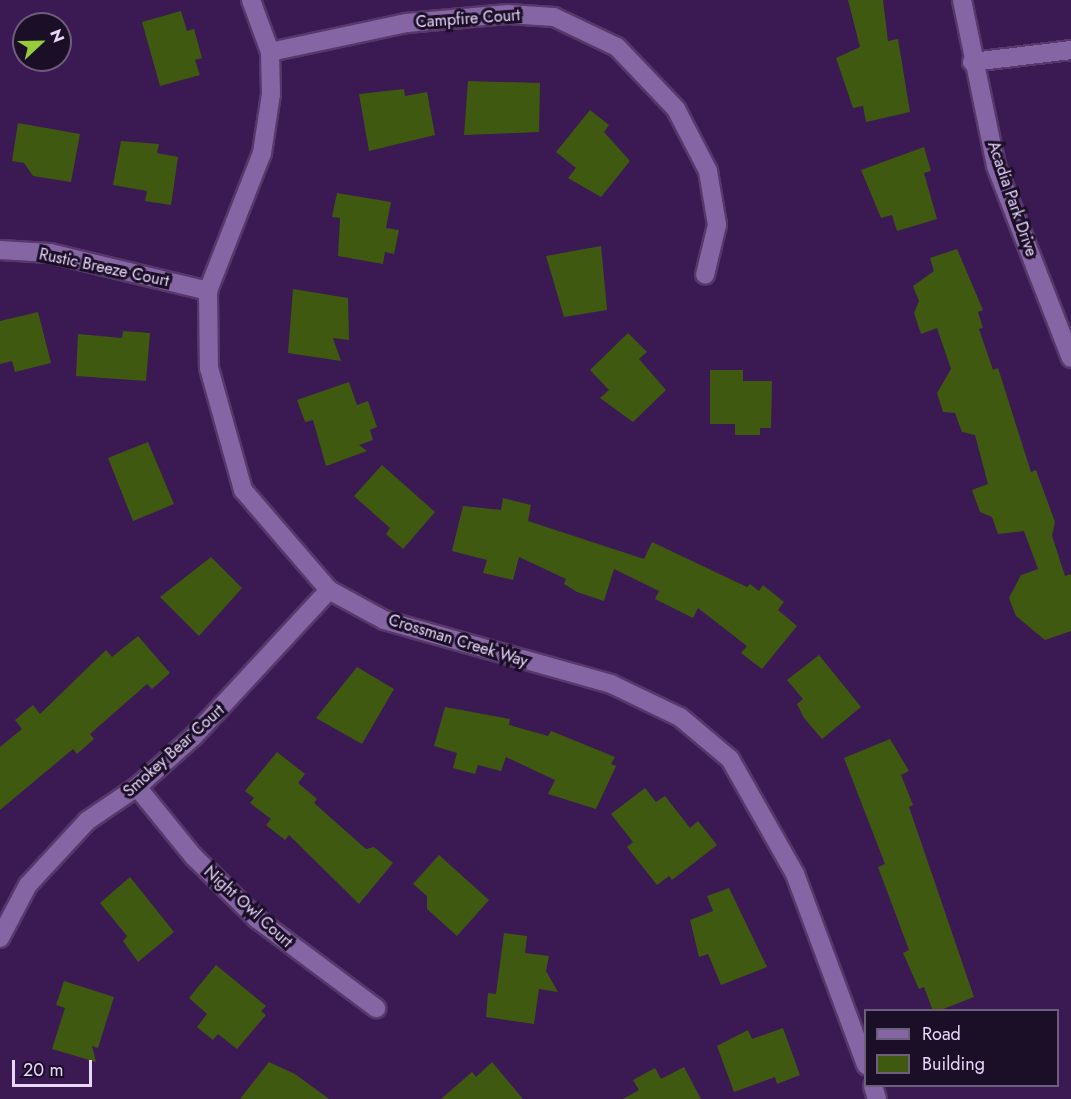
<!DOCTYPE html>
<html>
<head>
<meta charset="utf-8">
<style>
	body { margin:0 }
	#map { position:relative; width:1071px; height:1099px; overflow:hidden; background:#3b1a53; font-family:Jost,sans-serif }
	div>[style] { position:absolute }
	.building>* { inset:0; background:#3f5910 }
	.roads { filter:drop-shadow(2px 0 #56386a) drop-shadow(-2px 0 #56386a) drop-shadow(0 2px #56386a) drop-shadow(0 -2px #56386a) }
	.minor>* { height:18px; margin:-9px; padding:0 9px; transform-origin:9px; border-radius:9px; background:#8665a4 }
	span { translate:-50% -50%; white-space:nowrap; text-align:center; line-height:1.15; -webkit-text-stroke:6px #1b0e27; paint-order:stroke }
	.street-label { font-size:16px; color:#e9d7fa }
	.legend { position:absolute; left:864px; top:1009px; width:195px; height:78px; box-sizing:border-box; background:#1b0e27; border:2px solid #6d5e7b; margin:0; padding:8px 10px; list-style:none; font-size:18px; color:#e9d7fa }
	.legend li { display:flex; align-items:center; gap:12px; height:30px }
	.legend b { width:30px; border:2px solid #6d5e7b }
	.north { position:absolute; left:12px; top:12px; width:60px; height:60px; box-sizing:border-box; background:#1b0e27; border:2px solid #6d5e7b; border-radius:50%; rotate:68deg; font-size:16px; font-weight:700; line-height:24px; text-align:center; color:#e9d7fa }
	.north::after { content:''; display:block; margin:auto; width:21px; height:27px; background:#96cc39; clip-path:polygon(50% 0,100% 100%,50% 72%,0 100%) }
	.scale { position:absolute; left:12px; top:1060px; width:80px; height:27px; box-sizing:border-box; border:3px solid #e9d7fa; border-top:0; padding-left:8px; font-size:18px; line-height:21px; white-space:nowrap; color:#e9d7fa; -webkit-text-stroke:4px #1b0e27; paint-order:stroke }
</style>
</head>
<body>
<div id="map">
	<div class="building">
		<div style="clip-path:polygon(848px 0,883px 0,888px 41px,898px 39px,910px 112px,866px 122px,863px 106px,853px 108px,836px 58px,860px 47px)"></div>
		<div style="clip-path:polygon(181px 11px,187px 31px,194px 29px,202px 58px,195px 60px,200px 75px,160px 86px,142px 22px)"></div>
		<div style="clip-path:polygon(468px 81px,540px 83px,539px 132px,464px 135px)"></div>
		<div style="clip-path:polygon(404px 89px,405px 96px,427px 92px,435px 135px,369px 151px,359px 94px)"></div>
		<div style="clip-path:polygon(590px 110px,609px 125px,604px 132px,630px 161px,601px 197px,568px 178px,576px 168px,556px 152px)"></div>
		<div style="clip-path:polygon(18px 123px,80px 134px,71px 182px,33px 176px,24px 163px,12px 161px)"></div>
		<div style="clip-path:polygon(121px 141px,159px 144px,157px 153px,178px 157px,171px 205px,145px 201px,147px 191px,113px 185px)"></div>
		<div style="clip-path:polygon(924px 147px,931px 171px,924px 173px,937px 219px,897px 231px,892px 215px,881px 218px,861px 170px)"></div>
		<div style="clip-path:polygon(337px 193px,391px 202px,386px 228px,399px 230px,394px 254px,385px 252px,383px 264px,338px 256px,340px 218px,332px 217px)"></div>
		<div style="clip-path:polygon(601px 246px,607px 310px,564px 317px,546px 256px)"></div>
		<div style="clip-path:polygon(957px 249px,983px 310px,978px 312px,983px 328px,979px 329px,993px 370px,998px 368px,1031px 472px,1036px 470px,1055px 522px,1052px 536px,1065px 576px,1071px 574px,1071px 631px,1045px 640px,1016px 616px,1009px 598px,1021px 575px,1038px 569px,1024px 531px,998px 534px,992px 517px,980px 512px,972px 490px,988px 484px,975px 435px,962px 432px,955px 413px,943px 412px,937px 393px,951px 369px,937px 328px,921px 334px,914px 313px,919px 301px,913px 286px,934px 271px,930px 258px)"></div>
		<div style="clip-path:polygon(293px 289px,348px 298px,349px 340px,333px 338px,341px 361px,288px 353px)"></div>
		<div style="clip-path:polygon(38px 312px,51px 363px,15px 372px,12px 361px,0 364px,0 321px)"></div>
		<div style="clip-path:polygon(123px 331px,150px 333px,146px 381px,76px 376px,78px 334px,122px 338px)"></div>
		<div style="clip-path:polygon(628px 333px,647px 352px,639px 359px,666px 390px,633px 422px,600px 398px,609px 390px,590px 370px)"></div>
		<div style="clip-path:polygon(710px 370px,743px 370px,743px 381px,772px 381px,771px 428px,760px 428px,760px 435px,735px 435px,735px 424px,710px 424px)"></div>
		<div style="clip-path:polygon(349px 382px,357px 405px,368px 401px,377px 427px,370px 430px,373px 440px,359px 445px,367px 451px,326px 466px,313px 420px,305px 422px,297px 400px)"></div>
		<div style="clip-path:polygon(148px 442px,174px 504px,133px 521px,108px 458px)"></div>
		<div style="clip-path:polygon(382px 465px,435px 512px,403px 549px,386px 534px,390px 528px,354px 496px)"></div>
		<div style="clip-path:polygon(503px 498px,531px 505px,528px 521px,644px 559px,652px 542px,747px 587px,750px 584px,759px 591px,763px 585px,784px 602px,778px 610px,797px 626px,762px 669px,741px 653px,747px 646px,698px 608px,693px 618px,655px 599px,659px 591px,614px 569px,604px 601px,577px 592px,564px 584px,566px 579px,519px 557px,513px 580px,483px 573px,487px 560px,452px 551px,463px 506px,501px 510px)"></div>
		<div style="clip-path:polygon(211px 557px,242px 588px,199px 636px,160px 597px)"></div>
		<div style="clip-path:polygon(138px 636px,170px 673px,152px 689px,147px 684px,90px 734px,94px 739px,77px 754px,73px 749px,0 810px,0 747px,22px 729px,15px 720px,33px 705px,40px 714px,106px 650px,112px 657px)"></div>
		<div style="clip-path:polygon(819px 655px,861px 707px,822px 739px,804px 718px,797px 704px,803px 699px,787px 680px)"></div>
		<div style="clip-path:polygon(357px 667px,394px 689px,362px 744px,316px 718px)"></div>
		<div style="clip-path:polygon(445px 707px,510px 719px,509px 725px,548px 736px,551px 731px,615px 757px,611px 764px,616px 766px,596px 809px,548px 794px,555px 780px,506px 757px,501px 771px,478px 765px,475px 774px,453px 768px,457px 753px,434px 746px)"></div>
		<div style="clip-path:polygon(890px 739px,909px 771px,901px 775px,913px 805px,909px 807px,974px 997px,938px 1011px,933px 1011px,924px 987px,919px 989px,903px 953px,909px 950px,878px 867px,885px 864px,844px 758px)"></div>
		<div style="clip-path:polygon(277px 752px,305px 774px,298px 783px,317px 799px,314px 803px,366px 849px,374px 847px,393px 863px,359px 904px,289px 835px,285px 840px,266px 825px,271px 819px,250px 803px,254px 798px,245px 791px)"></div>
		<div style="clip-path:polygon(645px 788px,656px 802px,665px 796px,690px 828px,698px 821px,717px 845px,672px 880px,669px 876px,657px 885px,627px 847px,633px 842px,611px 814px)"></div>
		<div style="clip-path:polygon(439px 855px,489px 900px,457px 936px,427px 909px,427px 896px,413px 884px)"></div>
		<div style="clip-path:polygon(130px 877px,174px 932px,138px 962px,123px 941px,127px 936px,100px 903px)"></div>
		<div style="clip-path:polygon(729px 888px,767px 967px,721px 985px,708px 954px,699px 957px,690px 920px,713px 911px,707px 896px)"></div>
		<div style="clip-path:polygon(504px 933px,527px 936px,525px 953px,549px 956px,546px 971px,558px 992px,539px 989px,534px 1024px,486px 1017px,488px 993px,496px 994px)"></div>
		<div style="clip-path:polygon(216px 965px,266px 1006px,261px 1011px,266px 1015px,237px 1049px,218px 1034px,213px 1040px,197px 1027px,207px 1014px,189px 998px)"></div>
		<div style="clip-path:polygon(64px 981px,114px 997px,98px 1048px,92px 1046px,96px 1062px,52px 1049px,65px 1008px,56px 1005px)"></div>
		<div style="clip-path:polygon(783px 1028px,800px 1075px,777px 1084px,775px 1077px,734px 1092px,717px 1046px,748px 1030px,752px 1039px)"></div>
		<div style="clip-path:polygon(269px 1062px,295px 1074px,329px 1099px,240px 1099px)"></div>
		<div style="clip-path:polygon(492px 1062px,523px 1099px,441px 1099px,472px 1072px,476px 1077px)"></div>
		<div style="clip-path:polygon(684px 1067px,701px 1099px,623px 1099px,639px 1090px,633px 1080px,655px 1068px,661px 1079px)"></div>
	</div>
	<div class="roads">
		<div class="minor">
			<div style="left:251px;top:0;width:55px;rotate:69.9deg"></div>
			<div style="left:270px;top:52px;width:42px;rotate:88.6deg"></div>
			<div style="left:271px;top:94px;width:60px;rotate:98.7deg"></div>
			<div style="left:262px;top:153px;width:148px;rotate:111.4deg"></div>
			<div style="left:208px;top:291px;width:77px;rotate:89.3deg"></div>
			<div style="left:209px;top:368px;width:127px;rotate:74.4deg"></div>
			<div style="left:243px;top:490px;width:132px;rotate:49.3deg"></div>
			<div style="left:329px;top:590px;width:63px;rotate:28.6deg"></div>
			<div style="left:384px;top:620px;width:236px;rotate:15.7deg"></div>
			<div style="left:611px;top:684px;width:76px;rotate:25.6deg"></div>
			<div style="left:680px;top:717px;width:65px;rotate:40deg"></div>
			<div style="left:730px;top:759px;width:132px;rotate:60.5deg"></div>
			<div style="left:795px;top:874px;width:204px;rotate:69.6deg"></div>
			<div style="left:962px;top:0;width:169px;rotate:78.4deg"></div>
			<div style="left:996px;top:166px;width:206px;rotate:68.7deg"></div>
			<div style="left:270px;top:52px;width:140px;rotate:-12deg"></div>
			<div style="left:407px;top:23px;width:101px;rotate:-5.1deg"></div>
			<div style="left:508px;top:14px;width:46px;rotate:3.7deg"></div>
			<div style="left:554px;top:17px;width:70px;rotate:25.5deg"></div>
			<div style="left:617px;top:47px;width:86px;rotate:46.4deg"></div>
			<div style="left:676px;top:109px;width:70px;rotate:62.7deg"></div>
			<div style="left:708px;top:171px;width:55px;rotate:80.5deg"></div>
			<div style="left:717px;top:225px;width:51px;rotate:103.5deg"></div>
			<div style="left:972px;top:62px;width:100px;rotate:-6.9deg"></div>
			<div style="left:0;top:250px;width:50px;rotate:3.4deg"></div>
			<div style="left:50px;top:253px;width:163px;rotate:13.5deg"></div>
			<div style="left:137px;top:787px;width:89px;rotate:50.9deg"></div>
			<div style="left:193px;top:856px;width:90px;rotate:44.5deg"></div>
			<div style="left:257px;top:919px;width:149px;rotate:36.8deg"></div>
			<div style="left:0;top:938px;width:60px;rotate:-62.2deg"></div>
			<div style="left:28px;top:885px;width:87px;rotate:-47.3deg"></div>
			<div style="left:87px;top:821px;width:60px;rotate:-34.2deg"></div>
			<div style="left:137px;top:787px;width:76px;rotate:-41.8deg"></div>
			<div style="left:194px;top:736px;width:199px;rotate:-47.2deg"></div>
			<div style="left:873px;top:1086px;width:14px;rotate:73deg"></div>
		</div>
	</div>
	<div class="street-label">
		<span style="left:468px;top:19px;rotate:-4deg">Campfire Court</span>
		<span style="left:1012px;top:199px;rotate:71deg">Acadia Park Drive</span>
		<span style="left:104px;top:268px;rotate:12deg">Rustic Breeze Court</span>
		<span style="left:458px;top:641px;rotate:17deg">Crossman Creek Way</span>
		<span style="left:174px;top:751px;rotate:-42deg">Smokey Bear Court</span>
		<span style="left:248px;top:907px;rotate:42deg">Night Owl Court</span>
	</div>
	<ul class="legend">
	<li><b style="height:8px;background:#8665a4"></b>Road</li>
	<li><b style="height:16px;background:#3f5910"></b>Building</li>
	</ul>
	<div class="north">N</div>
	<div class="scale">20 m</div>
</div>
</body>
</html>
